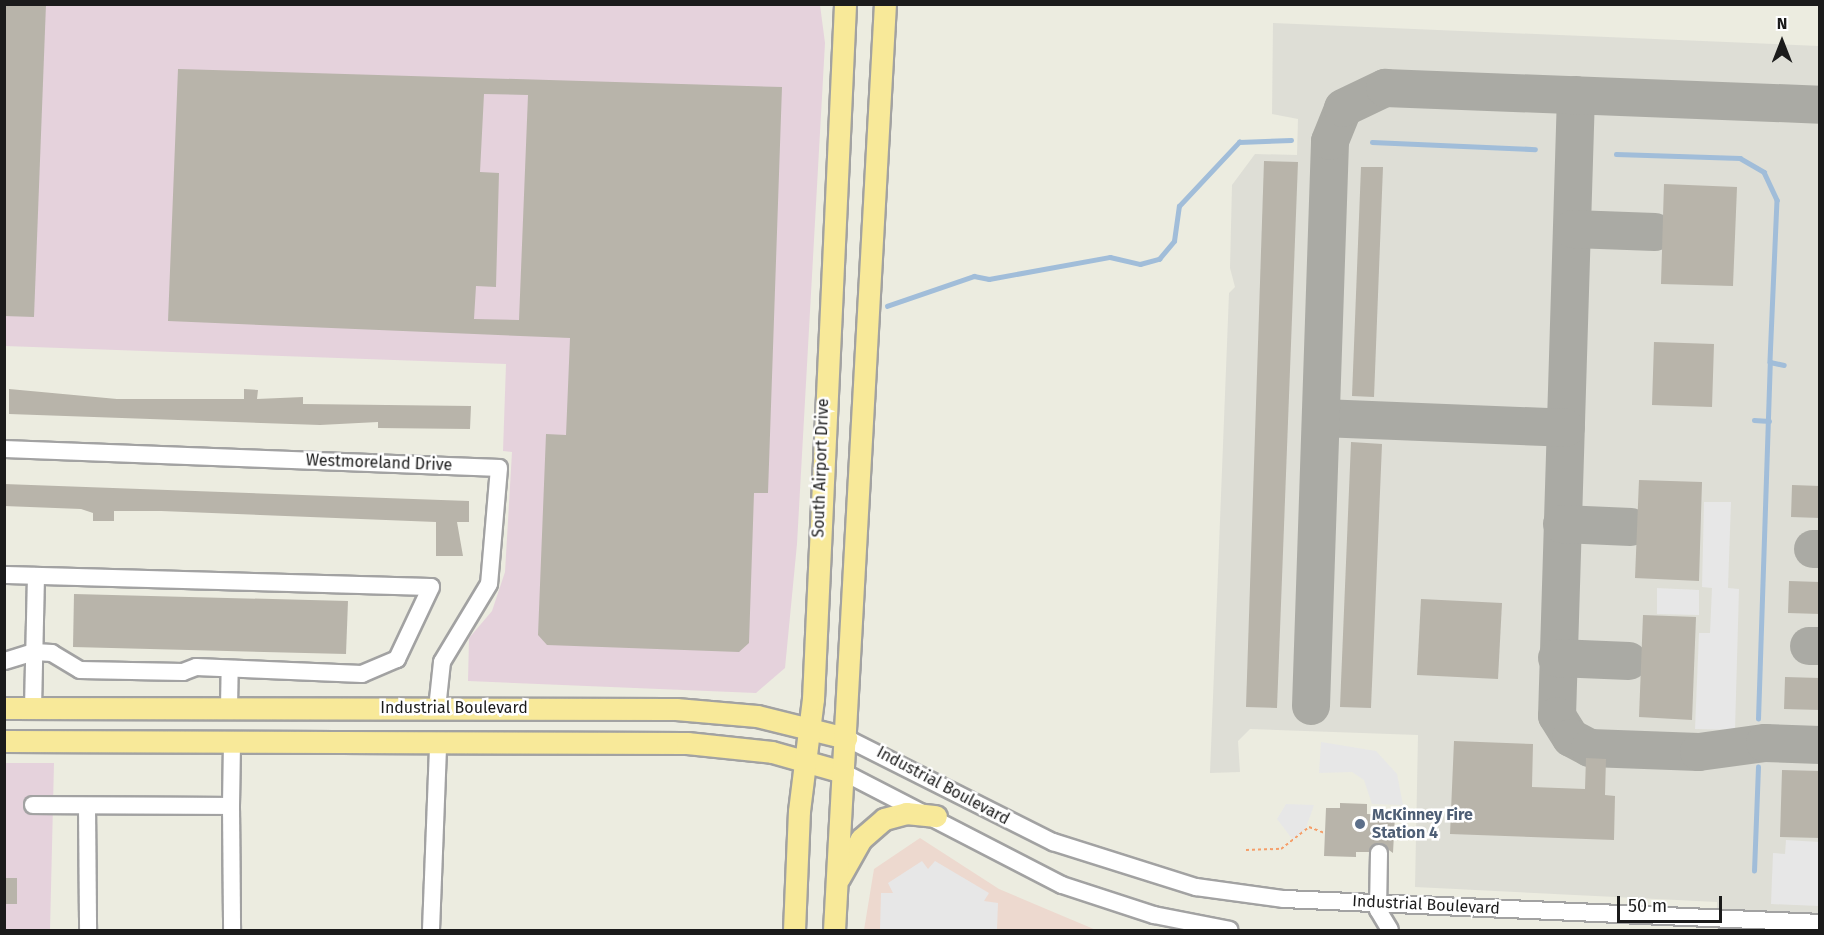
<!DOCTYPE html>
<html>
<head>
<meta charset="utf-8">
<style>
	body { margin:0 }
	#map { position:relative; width:1824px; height:935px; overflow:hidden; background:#ecece0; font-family:"Fira Sans",sans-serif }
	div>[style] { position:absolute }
	.commercial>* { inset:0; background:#edd9cf }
	.industrial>* { inset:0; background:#e5d2dc }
	.airport>* { inset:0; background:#deded6 }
	.parking>* { inset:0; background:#e7e7e7 }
	.stream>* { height:4.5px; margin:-2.25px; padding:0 2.25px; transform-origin:2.25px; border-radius:2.25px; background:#a1bdd9 }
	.taxiway>* { height:38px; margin:-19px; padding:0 19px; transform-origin:19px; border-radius:19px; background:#aaaaa4 }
	.building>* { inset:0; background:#b8b4aa }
	.path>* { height:2px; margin-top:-1px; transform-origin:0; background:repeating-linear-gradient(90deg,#f59e69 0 3px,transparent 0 6px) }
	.roads { filter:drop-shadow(2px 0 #a2a2a2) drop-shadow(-2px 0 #a2a2a2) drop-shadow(0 2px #a2a2a2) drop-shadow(0 -2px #a2a2a2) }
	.minor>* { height:16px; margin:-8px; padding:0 8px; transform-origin:8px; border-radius:8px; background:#fff }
	.major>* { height:21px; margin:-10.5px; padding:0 10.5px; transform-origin:10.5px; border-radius:10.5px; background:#f8e999 }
	.dots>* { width:16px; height:16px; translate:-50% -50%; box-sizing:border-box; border:3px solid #fff; border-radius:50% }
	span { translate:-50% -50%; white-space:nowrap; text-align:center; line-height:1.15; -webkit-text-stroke:5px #fff; paint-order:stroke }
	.street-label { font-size:16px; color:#1b1b1b }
	.service-label { font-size:16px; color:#4e5e75; font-weight:700 }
	.left { translate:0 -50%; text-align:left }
	.frame { position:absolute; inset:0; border:6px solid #1b1b1b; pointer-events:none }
	.north { position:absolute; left:1752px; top:12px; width:60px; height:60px; -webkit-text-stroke:4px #fff; paint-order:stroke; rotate:0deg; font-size:16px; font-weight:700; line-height:24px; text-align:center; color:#1b1b1b }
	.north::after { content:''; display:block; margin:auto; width:21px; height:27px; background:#1b1b1b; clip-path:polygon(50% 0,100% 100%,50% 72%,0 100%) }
	.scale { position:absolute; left:1617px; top:896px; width:105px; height:27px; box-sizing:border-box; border:3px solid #1b1b1b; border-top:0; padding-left:8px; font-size:18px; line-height:21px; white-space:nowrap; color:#1b1b1b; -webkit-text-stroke:4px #fff; paint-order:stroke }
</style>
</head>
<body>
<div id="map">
	<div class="commercial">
		<div style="clip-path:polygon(920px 838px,999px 889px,1096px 930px,864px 930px,874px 869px)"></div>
	</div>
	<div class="industrial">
		<div style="clip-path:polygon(5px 5px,820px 5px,825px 43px,797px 544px,785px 668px,756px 693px,468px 681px,469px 638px,492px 611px,505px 572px,512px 452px,503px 451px,506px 364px,5px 346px)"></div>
		<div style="clip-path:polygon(5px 763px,54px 763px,50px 930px,5px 930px)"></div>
	</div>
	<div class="airport">
		<div style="clip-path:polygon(1273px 23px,1819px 46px,1819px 930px,1717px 930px,1717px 902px,1415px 887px,1418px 735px,1250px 729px,1238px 741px,1240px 772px,1210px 773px,1229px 293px,1235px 287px,1230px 268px,1232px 185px,1255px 154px,1297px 155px,1298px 119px,1272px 114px)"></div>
	</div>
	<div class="parking">
		<div style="clip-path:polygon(1704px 502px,1731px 502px,1728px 588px,1739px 589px,1735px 730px,1695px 729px,1699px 633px,1710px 633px,1712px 588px,1702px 587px)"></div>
		<div style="clip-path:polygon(1657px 588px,1699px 590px,1699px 615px,1657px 614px)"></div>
		<div style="clip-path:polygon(1321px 742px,1376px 751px,1397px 774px,1403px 805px,1372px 804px,1364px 780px,1352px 772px,1319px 773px)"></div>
		<div style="clip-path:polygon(1286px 804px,1314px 805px,1306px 828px,1293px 840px,1277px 819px)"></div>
		<div style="clip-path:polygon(1786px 840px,1819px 842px,1819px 906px,1771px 904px,1773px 853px,1785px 854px)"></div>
		<div style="clip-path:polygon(922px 861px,928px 869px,935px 861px,989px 893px,984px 901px,998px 903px,997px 930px,880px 930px,881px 893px,893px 893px,888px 883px)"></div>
	</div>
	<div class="stream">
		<div style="left:1372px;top:142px;width:163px;rotate:2.5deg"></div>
		<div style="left:1616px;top:154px;width:124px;rotate:1.8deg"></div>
		<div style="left:1740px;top:158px;width:28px;rotate:30deg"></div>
		<div style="left:1764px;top:172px;width:31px;rotate:65deg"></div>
		<div style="left:1777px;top:200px;width:162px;rotate:92.5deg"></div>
		<div style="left:1770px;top:362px;width:14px;rotate:12deg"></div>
		<div style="left:887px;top:306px;width:92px;rotate:-19deg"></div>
		<div style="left:974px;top:276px;width:15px;rotate:11deg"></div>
		<div style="left:989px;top:279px;width:123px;rotate:-10.3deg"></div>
		<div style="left:1110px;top:257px;width:31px;rotate:13deg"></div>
		<div style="left:1140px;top:264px;width:20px;rotate:-15deg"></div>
		<div style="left:1159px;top:259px;width:23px;rotate:-50deg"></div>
		<div style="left:1174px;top:241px;width:35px;rotate:-82deg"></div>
		<div style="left:1179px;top:206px;width:88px;rotate:-46.8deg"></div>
		<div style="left:1239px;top:142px;width:52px;rotate:-2.2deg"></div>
		<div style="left:1754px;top:420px;width:15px;rotate:4deg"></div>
		<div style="left:1758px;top:719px;width:357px;rotate:-88.1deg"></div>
		<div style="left:1754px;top:871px;width:104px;rotate:-87.8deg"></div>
	</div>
	<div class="taxiway">
		<div style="left:1576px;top:95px;width:621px;rotate:91.75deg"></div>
		<div style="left:1557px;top:716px;width:26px;rotate:58deg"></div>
		<div style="left:1571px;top:738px;width:21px;rotate:28deg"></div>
		<div style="left:1590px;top:748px;width:109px;rotate:2.1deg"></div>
		<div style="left:1699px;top:752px;width:67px;rotate:-7.8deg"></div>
		<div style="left:1765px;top:743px;width:55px;rotate:2.1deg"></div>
		<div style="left:1573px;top:229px;width:82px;rotate:2.1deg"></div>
		<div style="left:1322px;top:418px;width:244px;rotate:2.3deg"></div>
		<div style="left:1562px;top:524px;width:69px;rotate:2.5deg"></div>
		<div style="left:1813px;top:549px;width:7px"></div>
		<div style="left:1809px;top:646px;width:11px"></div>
		<div style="left:1557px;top:658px;width:72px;rotate:2.4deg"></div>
		<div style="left:1311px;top:706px;width:565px;rotate:-88.07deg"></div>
		<div style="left:1330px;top:141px;width:35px;rotate:-68deg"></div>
		<div style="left:1343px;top:108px;width:47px;rotate:-25.5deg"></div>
		<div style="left:1385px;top:88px;width:435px;rotate:2.2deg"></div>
	</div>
	<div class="building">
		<div style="clip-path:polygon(4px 4px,46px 4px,34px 317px,4px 316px)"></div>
		<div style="clip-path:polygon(evenodd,178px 69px,782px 87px,768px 493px,754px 493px,749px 643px,739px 652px,547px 645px,538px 635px,546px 434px,566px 435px,570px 338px,168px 321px,178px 69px,484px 94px,528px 95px,519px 320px,474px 319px,476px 286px,496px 287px,499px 173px,480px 172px,484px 94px)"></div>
		<div style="clip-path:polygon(1264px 161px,1298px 162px,1277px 708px,1246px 707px)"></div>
		<div style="clip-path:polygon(1361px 167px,1383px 167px,1374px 397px,1352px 396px)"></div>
		<div style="clip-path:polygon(1664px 184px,1737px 187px,1733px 286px,1661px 284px)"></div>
		<div style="clip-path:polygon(1654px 342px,1714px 344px,1712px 407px,1652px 405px)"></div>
		<div style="clip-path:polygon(9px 389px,117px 399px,244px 399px,244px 389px,258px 390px,257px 399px,303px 397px,303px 404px,471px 406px,470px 429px,378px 428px,378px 422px,320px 425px,9px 414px)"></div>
		<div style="clip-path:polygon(1351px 442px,1382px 444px,1371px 708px,1340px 707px)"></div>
		<div style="clip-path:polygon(1639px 480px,1702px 482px,1699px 581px,1635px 578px)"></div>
		<div style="clip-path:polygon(4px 484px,469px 501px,469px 522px,457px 522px,463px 556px,436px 556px,436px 522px,161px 511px,114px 511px,114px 521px,93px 521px,93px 513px,81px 509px,4px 506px)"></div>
		<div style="clip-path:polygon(1792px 485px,1820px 486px,1820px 518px,1791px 517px)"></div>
		<div style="clip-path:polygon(1789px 581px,1820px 582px,1820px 614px,1788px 613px)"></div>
		<div style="clip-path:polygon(74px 594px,348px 601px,346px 654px,73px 647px)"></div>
		<div style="clip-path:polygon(1421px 599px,1502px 603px,1498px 679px,1417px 675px)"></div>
		<div style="clip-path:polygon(1643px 615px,1696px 617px,1692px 720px,1639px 717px)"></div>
		<div style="clip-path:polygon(1785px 677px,1820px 678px,1820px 710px,1784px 709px)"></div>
		<div style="clip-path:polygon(1454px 741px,1533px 744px,1532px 787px,1585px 789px,1586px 758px,1606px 759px,1605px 795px,1615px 796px,1614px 840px,1450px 834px)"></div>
		<div style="clip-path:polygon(1782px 770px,1820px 771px,1820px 838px,1780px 837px)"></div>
		<div style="clip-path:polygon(1340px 803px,1367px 804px,1367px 814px,1395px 815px,1393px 853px,1379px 843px,1369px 852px,1356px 852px,1356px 857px,1324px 856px,1326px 808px,1340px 808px)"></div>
		<div style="clip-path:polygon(4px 878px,17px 878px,17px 904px,4px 904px)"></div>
	</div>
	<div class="path">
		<div style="left:1246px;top:850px;width:35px;rotate:-2deg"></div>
		<div style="left:1281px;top:849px;width:36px;rotate:-38deg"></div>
		<div style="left:1309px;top:827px;width:17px;rotate:21deg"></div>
	</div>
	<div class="roads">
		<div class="minor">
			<div style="left:4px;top:449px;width:495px;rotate:2.2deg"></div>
			<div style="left:499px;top:468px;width:116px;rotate:94.9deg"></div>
			<div style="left:489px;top:584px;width:91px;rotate:121.1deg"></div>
			<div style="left:442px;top:662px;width:47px;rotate:96.1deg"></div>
			<div style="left:4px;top:575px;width:427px;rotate:1.6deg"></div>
			<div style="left:431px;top:587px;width:80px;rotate:115.3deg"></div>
			<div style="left:397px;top:659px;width:38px;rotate:157deg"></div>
			<div style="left:362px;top:674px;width:166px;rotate:-177.6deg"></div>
			<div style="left:196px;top:667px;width:14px;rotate:159deg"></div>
			<div style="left:183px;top:672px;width:103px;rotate:-178.9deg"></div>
			<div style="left:80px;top:670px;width:33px;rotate:-149deg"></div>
			<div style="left:52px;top:653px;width:18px;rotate:-177deg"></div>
			<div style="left:34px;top:652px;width:31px;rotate:163deg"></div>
			<div style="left:33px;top:708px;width:132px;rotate:-88.7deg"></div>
			<div style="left:229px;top:708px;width:39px;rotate:-89deg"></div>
			<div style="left:846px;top:738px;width:232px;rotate:26.7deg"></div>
			<div style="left:1053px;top:842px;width:150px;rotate:17.5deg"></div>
			<div style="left:1196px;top:887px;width:89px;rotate:7.8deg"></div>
			<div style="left:1284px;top:899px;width:537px;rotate:2.56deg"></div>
			<div style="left:843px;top:772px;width:246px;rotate:27.3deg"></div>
			<div style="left:1062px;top:885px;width:97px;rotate:18.1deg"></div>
			<div style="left:1154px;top:915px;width:77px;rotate:11.2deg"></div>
			<div style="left:33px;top:805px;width:198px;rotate:0.3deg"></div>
			<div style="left:231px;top:806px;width:63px;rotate:-89.1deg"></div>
			<div style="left:87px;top:806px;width:124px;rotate:89.5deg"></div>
			<div style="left:231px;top:806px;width:124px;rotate:89.5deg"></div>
			<div style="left:1379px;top:853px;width:57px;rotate:91deg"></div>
			<div style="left:1378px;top:910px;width:23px;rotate:59deg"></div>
			<div style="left:431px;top:930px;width:186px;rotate:-87.8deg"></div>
		</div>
		<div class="major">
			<div style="left:4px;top:708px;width:672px;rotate:0.09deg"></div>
			<div style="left:676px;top:709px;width:81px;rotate:4.9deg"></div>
			<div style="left:757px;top:716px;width:92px;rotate:13.9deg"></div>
			<div style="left:4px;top:741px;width:683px;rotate:0.17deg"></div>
			<div style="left:687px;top:743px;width:85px;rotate:6deg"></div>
			<div style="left:772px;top:752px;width:74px;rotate:15.7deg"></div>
			<div style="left:839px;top:878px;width:45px;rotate:-60.6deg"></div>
			<div style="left:861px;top:839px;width:30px;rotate:-41deg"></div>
			<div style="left:884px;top:819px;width:23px;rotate:-15deg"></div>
			<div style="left:906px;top:813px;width:30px;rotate:6deg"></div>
			<div style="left:794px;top:930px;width:119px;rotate:-87.6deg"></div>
			<div style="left:799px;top:811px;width:113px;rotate:-82.9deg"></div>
			<div style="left:813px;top:699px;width:696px;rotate:-87.36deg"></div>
			<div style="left:834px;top:930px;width:927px;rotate:-86.85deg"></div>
		</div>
	</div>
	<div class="dots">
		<div style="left:1360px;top:824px;background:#5c6f8a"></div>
	</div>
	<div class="street-label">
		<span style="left:379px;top:463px;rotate:2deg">Westmoreland Drive</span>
		<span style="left:821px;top:468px;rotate:-88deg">South Airport Drive</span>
		<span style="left:454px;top:708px">Industrial Boulevard</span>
		<span style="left:943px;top:786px;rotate:28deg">Industrial Boulevard</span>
		<span style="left:1426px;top:905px;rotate:3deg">Industrial Boulevard</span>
	</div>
	<div class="service-label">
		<span class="left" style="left:1372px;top:824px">McKinney Fire<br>Station 4</span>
	</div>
	<div class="frame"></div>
	<div class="north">N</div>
	<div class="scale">50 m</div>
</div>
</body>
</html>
